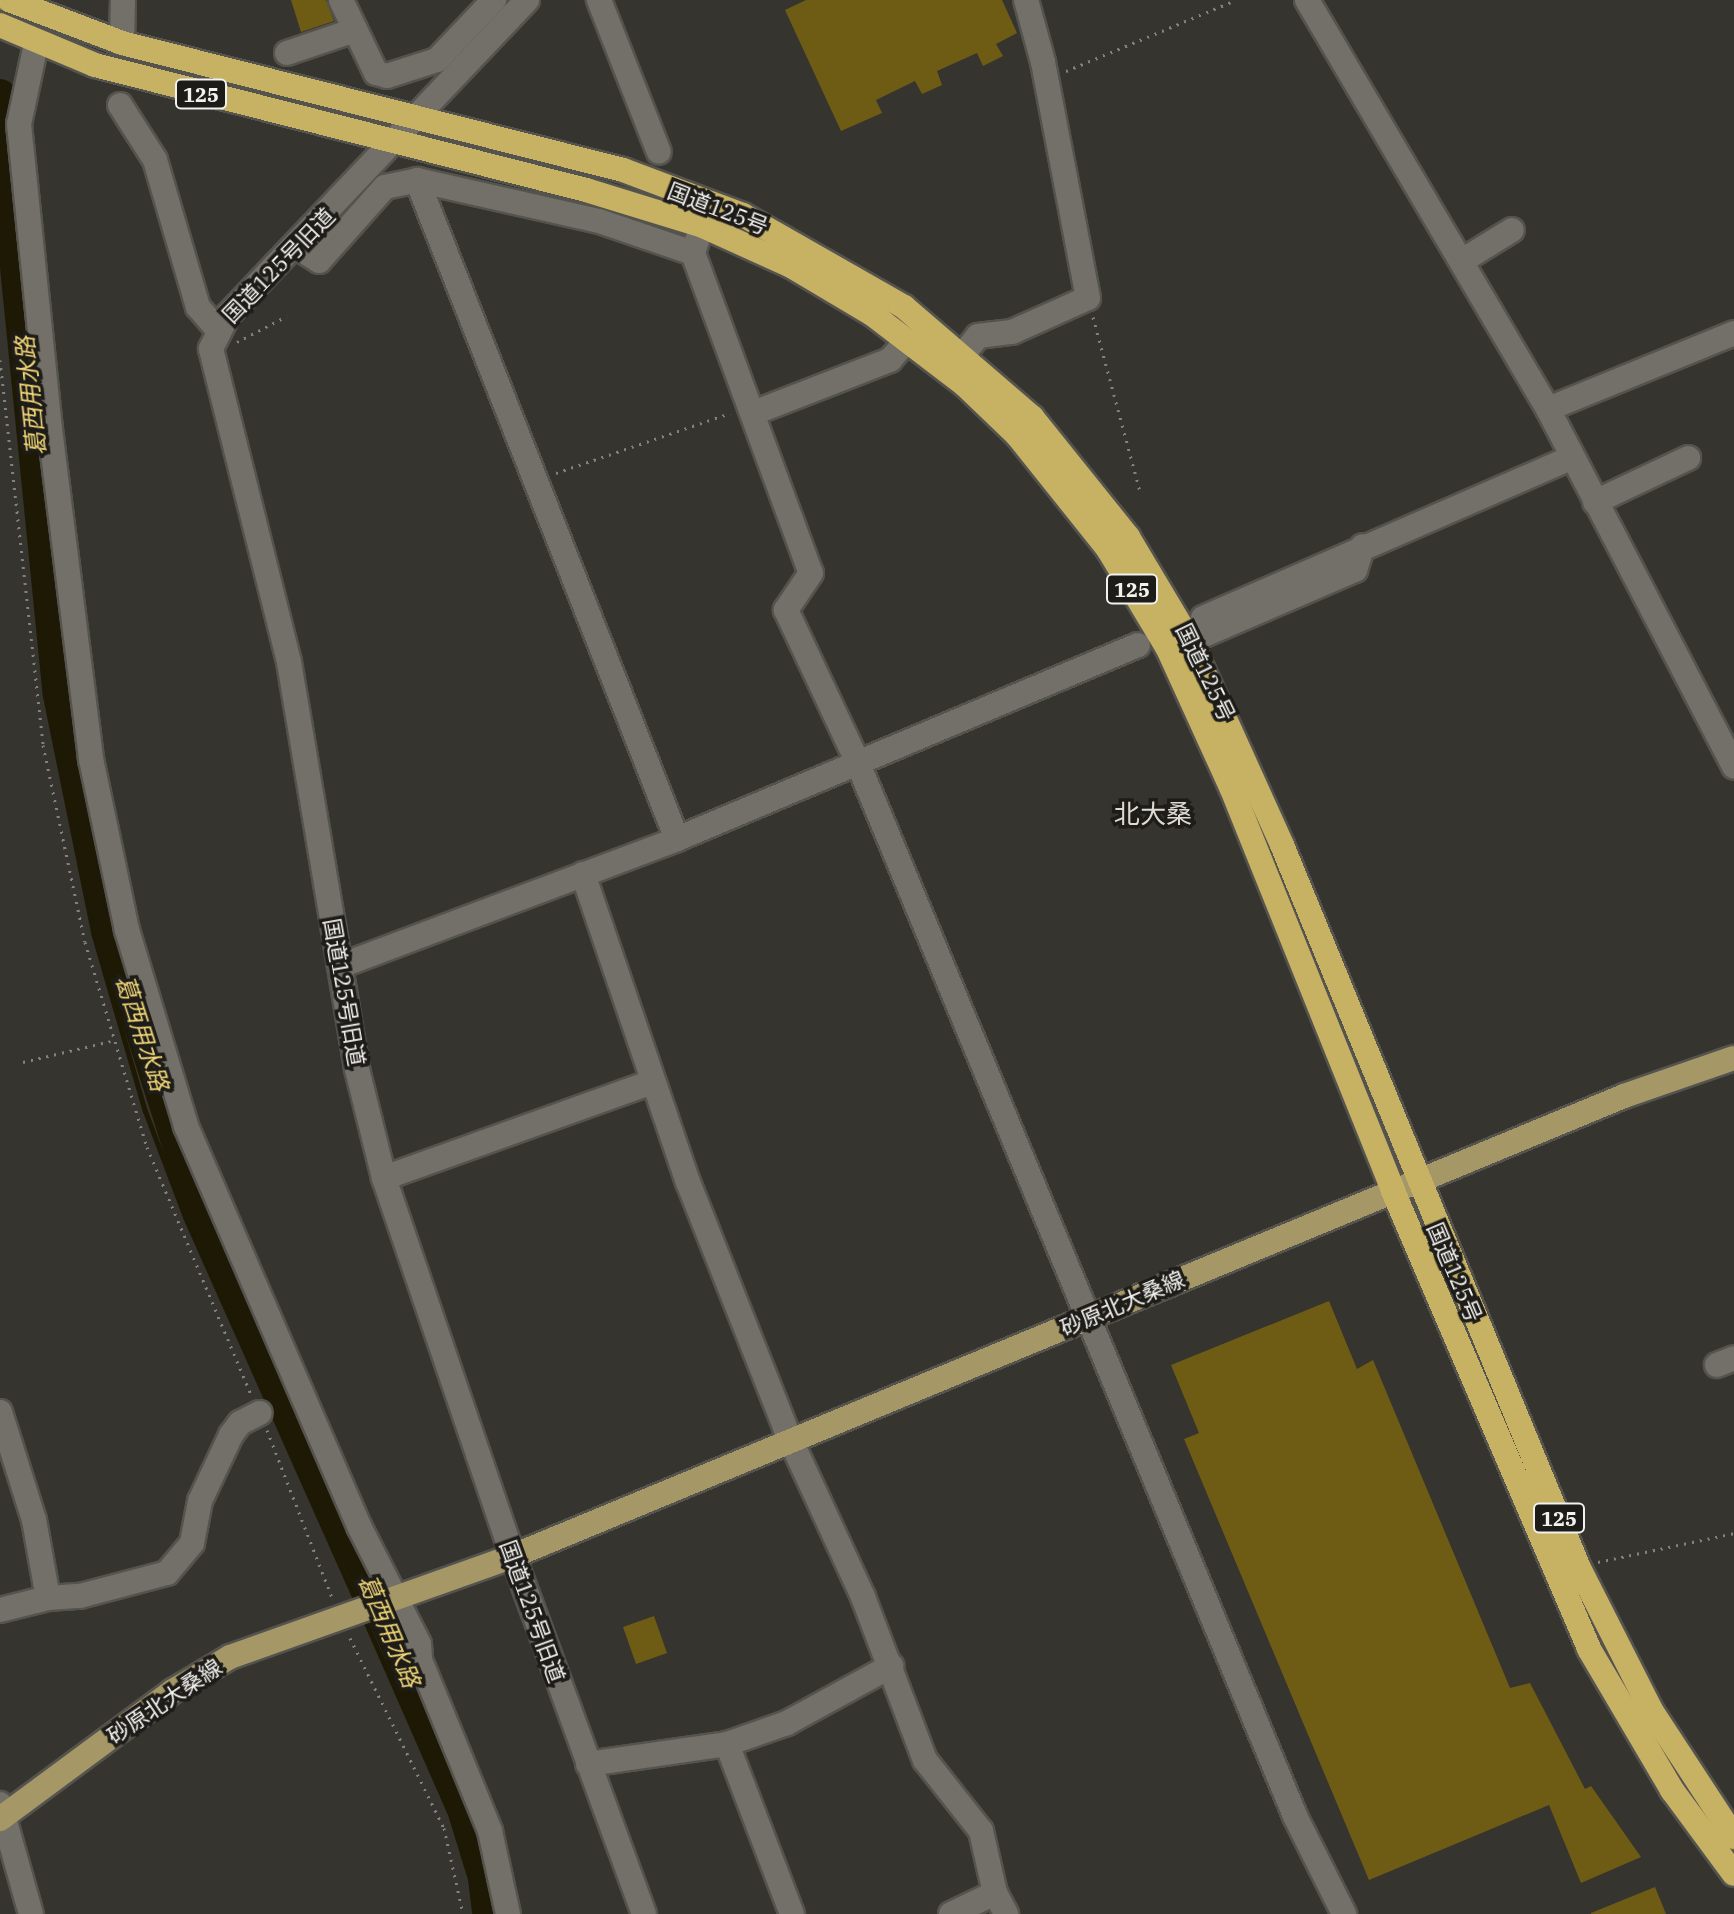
<!DOCTYPE html>
<html>
<head>
<meta charset="utf-8">
<style>
	body { margin:0 }
	#map { position:relative; width:1734px; height:1914px; overflow:hidden; background:#36342e; font-family:"IBM Plex Serif","Noto Sans JP",serif }
	div>[style] { position:absolute }
	.stream>* { height:5px; margin:-2.5px; padding:0 2.5px; transform-origin:2.5px; border-radius:2.5px; background:#1e1904 }
	.river>* { height:32px; margin:-16px; padding:0 16px; transform-origin:16px; border-radius:16px; background:#1e1904 }
	.building>* { inset:0; background:#6e5c15 }
	.path>* { height:3px; margin-top:-1.5px; transform-origin:0; background:repeating-linear-gradient(90deg,#84827d 0 2px,transparent 0 8px) }
	.roads { filter:drop-shadow(2px 0 #55534e) drop-shadow(-2px 0 #55534e) drop-shadow(0 2px #55534e) drop-shadow(0 -2px #55534e) }
	.minor>* { height:24px; margin:-12px; padding:0 12px; transform-origin:12px; border-radius:12px; background:#727068 }
	.major>* { height:24px; margin:-12px; padding:0 12px; transform-origin:12px; border-radius:12px; background:#a59866 }
	.highway>* { height:24px; margin:-12px; padding:0 12px; transform-origin:12px; border-radius:12px; background:#c7b264 }
	span { translate:-50% -50%; white-space:nowrap; text-align:center; line-height:1.15; -webkit-text-stroke:7px #1d1c19; paint-order:stroke }
	.shield-label span { padding:2px 6px; background:#1d1c19; border:2px solid; border-radius:6px; -webkit-text-stroke-width:0 }
	.shield-label { font-size:20px; color:#f2f1ed; font-weight:700 }
	.street-label { font-size:22px; color:#f2f1ed }
	.water-label { font-size:24px; color:#f0d676; font-style:italic }
	.quarter-label { font-size:26px; color:#dddad2 }
</style>
</head>
<body>
<div id="map">
	<div class="stream">
		<div style="left:0;top:247px;width:451px;rotate:84.3deg"></div>
		<div style="left:45px;top:696px;width:245px;rotate:78.5deg"></div>
		<div style="left:94px;top:936px;width:182px;rotate:73.8deg"></div>
		<div style="left:145px;top:1111px;width:113px;rotate:69.3deg"></div>
		<div style="left:185px;top:1217px;width:424px;rotate:66deg"></div>
		<div style="left:363px;top:1616px;width:216px;rotate:66.3deg"></div>
		<div style="left:450px;top:1814px;width:68px;rotate:72.9deg"></div>
		<div style="left:470px;top:1879px;width:35px;rotate:83deg"></div>
	</div>
	<div class="river">
		<div style="left:0;top:95px;width:602px;rotate:84.09deg"></div>
		<div style="left:62px;top:694px;width:247px;rotate:78.6deg"></div>
		<div style="left:111px;top:936px;width:285px;rotate:72.2deg"></div>
		<div style="left:198px;top:1207px;width:471px;rotate:65.6deg"></div>
		<div style="left:393px;top:1636px;width:205px;rotate:67.9deg"></div>
		<div style="left:470px;top:1826px;width:50px;rotate:71.2deg"></div>
		<div style="left:486px;top:1873px;width:41px;rotate:84.4deg"></div>
	</div>
	<div class="building">
		<div style="clip-path:polygon(291px 0,326px 0,334px 21px,301px 32px)"></div>
		<div style="clip-path:polygon(806px 0,1002px 0,1017px 33px,996px 44px,1003px 56px,983px 66px,977px 53px,937px 71px,942px 85px,922px 94px,915px 81px,876px 100px,882px 113px,841px 131px,785px 10px)"></div>
		<div style="clip-path:polygon(1329px 1301px,1357px 1369px,1373px 1360px,1510px 1688px,1530px 1683px,1585px 1789px,1591px 1786px,1641px 1857px,1581px 1883px,1549px 1805px,1369px 1880px,1184px 1439px,1199px 1433px,1171px 1365px)"></div>
		<div style="clip-path:polygon(654px 1616px,667px 1653px,636px 1664px,623px 1627px)"></div>
		<div style="clip-path:polygon(1655px 1887px,1666px 1914px,1591px 1914px,1591px 1913px)"></div>
	</div>
	<div class="path">
		<div style="left:1066px;top:71px;width:184px;rotate:-22.7deg"></div>
		<div style="left:1093px;top:317px;width:180px;rotate:74.9deg"></div>
		<div style="left:237px;top:342px;width:56px;rotate:-27.5deg"></div>
		<div style="left:0;top:360px;width:387px;rotate:83.6deg"></div>
		<div style="left:43px;top:745px;width:201px;rotate:78deg"></div>
		<div style="left:85px;top:942px;width:214px;rotate:73.2deg"></div>
		<div style="left:147px;top:1147px;width:268px;rotate:67.2deg"></div>
		<div style="left:556px;top:473px;width:184px;rotate:-19deg"></div>
		<div style="left:23px;top:1062px;width:90px;rotate:-13.4deg"></div>
		<div style="left:267px;top:1430px;width:180px;rotate:68.8deg"></div>
		<div style="left:1598px;top:1562px;width:139px;rotate:-12deg"></div>
		<div style="left:350px;top:1638px;width:212px;rotate:63.7deg"></div>
		<div style="left:444px;top:1828px;width:88px;rotate:77.5deg"></div>
	</div>
	<div class="roads">
		<div class="minor">
			<div style="left:341px;top:0;width:81px;rotate:64.4deg"></div>
			<div style="left:376px;top:73px;width:11px;rotate:15deg"></div>
			<div style="left:387px;top:76px;width:52px;rotate:-17.7deg"></div>
			<div style="left:437px;top:60px;width:83px;rotate:-46.5deg"></div>
			<div style="left:527px;top:0;width:434px;rotate:133.5deg"></div>
			<div style="left:228px;top:315px;width:38px;rotate:117deg"></div>
			<div style="left:211px;top:349px;width:323px;rotate:76deg"></div>
			<div style="left:289px;top:662px;width:413px;rotate:80.5deg"></div>
			<div style="left:357px;top:1069px;width:112px;rotate:76.1deg"></div>
			<div style="left:384px;top:1178px;width:399px;rotate:71.2deg"></div>
			<div style="left:513px;top:1556px;width:381px;rotate:69.9deg"></div>
			<div style="left:599px;top:0;width:163px;rotate:68.5deg"></div>
			<div style="left:1307px;top:0;width:475px;rotate:59.5deg"></div>
			<div style="left:1548px;top:409px;width:403px;rotate:62.5deg"></div>
			<div style="left:122px;top:43px;width:43px;rotate:-88.7deg"></div>
			<div style="left:36px;top:44px;width:82px;rotate:102deg"></div>
			<div style="left:19px;top:124px;width:307px;rotate:84.2deg"></div>
			<div style="left:50px;top:429px;width:333px;rotate:82.9deg"></div>
			<div style="left:91px;top:759px;width:175px;rotate:78.1deg"></div>
			<div style="left:127px;top:930px;width:205px;rotate:73.2deg"></div>
			<div style="left:186px;top:1126px;width:436px;rotate:66.6deg"></div>
			<div style="left:359px;top:1526px;width:132px;rotate:63deg"></div>
			<div style="left:419px;top:1644px;width:16px;rotate:86deg"></div>
			<div style="left:420px;top:1660px;width:185px;rotate:67.7deg"></div>
			<div style="left:490px;top:1831px;width:85px;rotate:77.8deg"></div>
			<div style="left:287px;top:53px;width:72px;rotate:-18.7deg"></div>
			<div style="left:120px;top:105px;width:65px;rotate:57.5deg"></div>
			<div style="left:155px;top:160px;width:153px;rotate:73.7deg"></div>
			<div style="left:198px;top:307px;width:29px;rotate:49deg"></div>
			<div style="left:417px;top:180px;width:708px;rotate:68.47deg"></div>
			<div style="left:297px;top:247px;width:26px;rotate:32deg"></div>
			<div style="left:319px;top:261px;width:99px;rotate:-48.3deg"></div>
			<div style="left:385px;top:187px;width:33px;rotate:-12deg"></div>
			<div style="left:417px;top:180px;width:187px;rotate:12.7deg"></div>
			<div style="left:599px;top:221px;width:99px;rotate:18.8deg"></div>
			<div style="left:693px;top:253px;width:16px;rotate:-72deg"></div>
			<div style="left:693px;top:253px;width:341px;rotate:69.8deg"></div>
			<div style="left:811px;top:573px;width:45px;rotate:124deg"></div>
			<div style="left:786px;top:610px;width:167px;rotate:64.8deg"></div>
			<div style="left:857px;top:761px;width:1142px;rotate:67.45deg"></div>
			<div style="left:1295px;top:1816px;width:110px;rotate:63.4deg"></div>
			<div style="left:1465px;top:259px;width:55px;rotate:-31.7deg"></div>
			<div style="left:963px;top:355px;width:24px;rotate:-52deg"></div>
			<div style="left:978px;top:336px;width:34px;rotate:-7deg"></div>
			<div style="left:1012px;top:332px;width:83px;rotate:-24.1deg"></div>
			<div style="left:1088px;top:298px;width:240px;rotate:-100.8deg"></div>
			<div style="left:1043px;top:62px;width:64px;rotate:-105.3deg"></div>
			<div style="left:1548px;top:409px;width:201px;rotate:-22.2deg"></div>
			<div style="left:756px;top:412px;width:144px;rotate:-21.2deg"></div>
			<div style="left:890px;top:360px;width:28px;rotate:-49deg"></div>
			<div style="left:1595px;top:502px;width:103px;rotate:-25.3deg"></div>
			<div style="left:1203px;top:618px;width:401px;rotate:-23.5deg"></div>
			<div style="left:1190px;top:641px;width:180px;rotate:-23.3deg"></div>
			<div style="left:1355px;top:570px;width:25px;rotate:-72deg"></div>
			<div style="left:583px;top:874px;width:325px;rotate:71.2deg"></div>
			<div style="left:688px;top:1182px;width:267px;rotate:68.4deg"></div>
			<div style="left:786px;top:1430px;width:184px;rotate:65.2deg"></div>
			<div style="left:863px;top:1597px;width:174px;rotate:69.2deg"></div>
			<div style="left:925px;top:1760px;width:90px;rotate:51.7deg"></div>
			<div style="left:981px;top:1831px;width:64px;rotate:77.3deg"></div>
			<div style="left:995px;top:1893px;width:24px;rotate:62deg"></div>
			<div style="left:340px;top:966px;width:360px;rotate:-20.6deg"></div>
			<div style="left:677px;top:839px;width:500px;rotate:-22.82deg"></div>
			<div style="left:384px;top:1178px;width:285px;rotate:-19.7deg"></div>
			<div style="left:1717px;top:1365px;width:18px;rotate:-22deg"></div>
			<div style="left:0;top:1412px;width:113px;rotate:72.5deg"></div>
			<div style="left:34px;top:1520px;width:79px;rotate:79.8deg"></div>
			<div style="left:48px;top:1598px;width:49px;rotate:166deg"></div>
			<div style="left:48px;top:1598px;width:32px;rotate:-4deg"></div>
			<div style="left:80px;top:1596px;width:90px;rotate:-14.8deg"></div>
			<div style="left:167px;top:1573px;width:39px;rotate:-50deg"></div>
			<div style="left:192px;top:1543px;width:43px;rotate:-79.2deg"></div>
			<div style="left:200px;top:1501px;width:73px;rotate:-64.8deg"></div>
			<div style="left:231px;top:1435px;width:15px;rotate:-53deg"></div>
			<div style="left:240px;top:1423px;width:22px;rotate:-27deg"></div>
			<div style="left:727px;top:1744px;width:182px;rotate:69.1deg"></div>
			<div style="left:588px;top:1764px;width:140px;rotate:-8.2deg"></div>
			<div style="left:727px;top:1744px;width:64px;rotate:-19.3deg"></div>
			<div style="left:787px;top:1723px;width:119px;rotate:-28.7deg"></div>
			<div style="left:0;top:1804px;width:114px;rotate:74.3deg"></div>
			<div style="left:951px;top:1914px;width:49px;rotate:-25.5deg"></div>
		</div>
		<div class="major">
			<div style="left:0;top:1819px;width:215px;rotate:-36.5deg"></div>
			<div style="left:173px;top:1691px;width:66px;rotate:-30.8deg"></div>
			<div style="left:230px;top:1657px;width:300px;rotate:-19.6deg"></div>
			<div style="left:513px;top:1556px;width:1202px;rotate:-22.49deg"></div>
			<div style="left:1624px;top:1096px;width:116px;rotate:-19.1deg"></div>
		</div>
		<div class="highway">
			<div style="left:9px;top:0;width:121px;rotate:20.8deg"></div>
			<div style="left:122px;top:43px;width:517px;rotate:14.22deg"></div>
			<div style="left:623px;top:170px;width:128px;rotate:20.6deg"></div>
			<div style="left:743px;top:215px;width:185px;rotate:29.7deg"></div>
			<div style="left:904px;top:307px;width:169px;rotate:40.7deg"></div>
			<div style="left:1032px;top:417px;width:154px;rotate:51.3deg"></div>
			<div style="left:1128px;top:537px;width:121px;rotate:59.2deg"></div>
			<div style="left:1190px;top:641px;width:224px;rotate:65.7deg"></div>
			<div style="left:1282px;top:845px;width:782px;rotate:67.67deg"></div>
			<div style="left:1579px;top:1568px;width:159px;rotate:63.1deg"></div>
			<div style="left:1651px;top:1710px;width:152px;rotate:56.8deg"></div>
			<div style="left:0;top:25px;width:103px;rotate:22.8deg"></div>
			<div style="left:95px;top:65px;width:507px;rotate:14.28deg"></div>
			<div style="left:586px;top:190px;width:122px;rotate:17.1deg"></div>
			<div style="left:703px;top:226px;width:97px;rotate:24.4deg"></div>
			<div style="left:791px;top:266px;width:94px;rotate:30.7deg"></div>
			<div style="left:872px;top:314px;width:117px;rotate:37.4deg"></div>
			<div style="left:965px;top:385px;width:72px;rotate:43.9deg"></div>
			<div style="left:1017px;top:435px;width:146px;rotate:51.4deg"></div>
			<div style="left:1108px;top:549px;width:117px;rotate:59deg"></div>
			<div style="left:1168px;top:649px;width:152px;rotate:65.5deg"></div>
			<div style="left:1231px;top:787px;width:435px;rotate:68.1deg"></div>
			<div style="left:1393px;top:1191px;width:498px;rotate:66.8deg"></div>
			<div style="left:1589px;top:1649px;width:164px;rotate:59.5deg"></div>
			<div style="left:1672px;top:1790px;width:104px;rotate:53.6deg"></div>
		</div>
	</div>
	<div class="shield-label">
		<span style="left:201px;top:94px">125</span>
		<span style="left:1132px;top:589px">125</span>
		<span style="left:1559px;top:1518px">125</span>
	</div>
	<div class="street-label">
		<span style="left:718px;top:208px;rotate:21deg">国道125号</span>
		<span style="left:278px;top:265px;rotate:-46deg">国道125号旧道</span>
		<span style="left:1206px;top:672px;rotate:64deg">国道125号</span>
		<span style="left:345px;top:992px;rotate:80deg">国道125号旧道</span>
		<span style="left:1455px;top:1272px;rotate:67deg">国道125号</span>
		<span style="left:1122px;top:1303px;rotate:-23deg">砂原北大桑線</span>
		<span style="left:533px;top:1611px;rotate:70deg">国道125号旧道</span>
		<span style="left:164px;top:1701px;rotate:-34deg">砂原北大桑線</span>
	</div>
	<div class="water-label">
		<span style="left:31px;top:396px;rotate:-96deg">葛西用水路</span>
		<span style="left:142px;top:1033px;rotate:72deg">葛西用水路</span>
		<span style="left:389px;top:1631px;rotate:67deg">葛西用水路</span>
	</div>
	<div class="quarter-label">
		<span style="left:1153px;top:814px">北大桑</span>
	</div>
</div>
</body>
</html>
